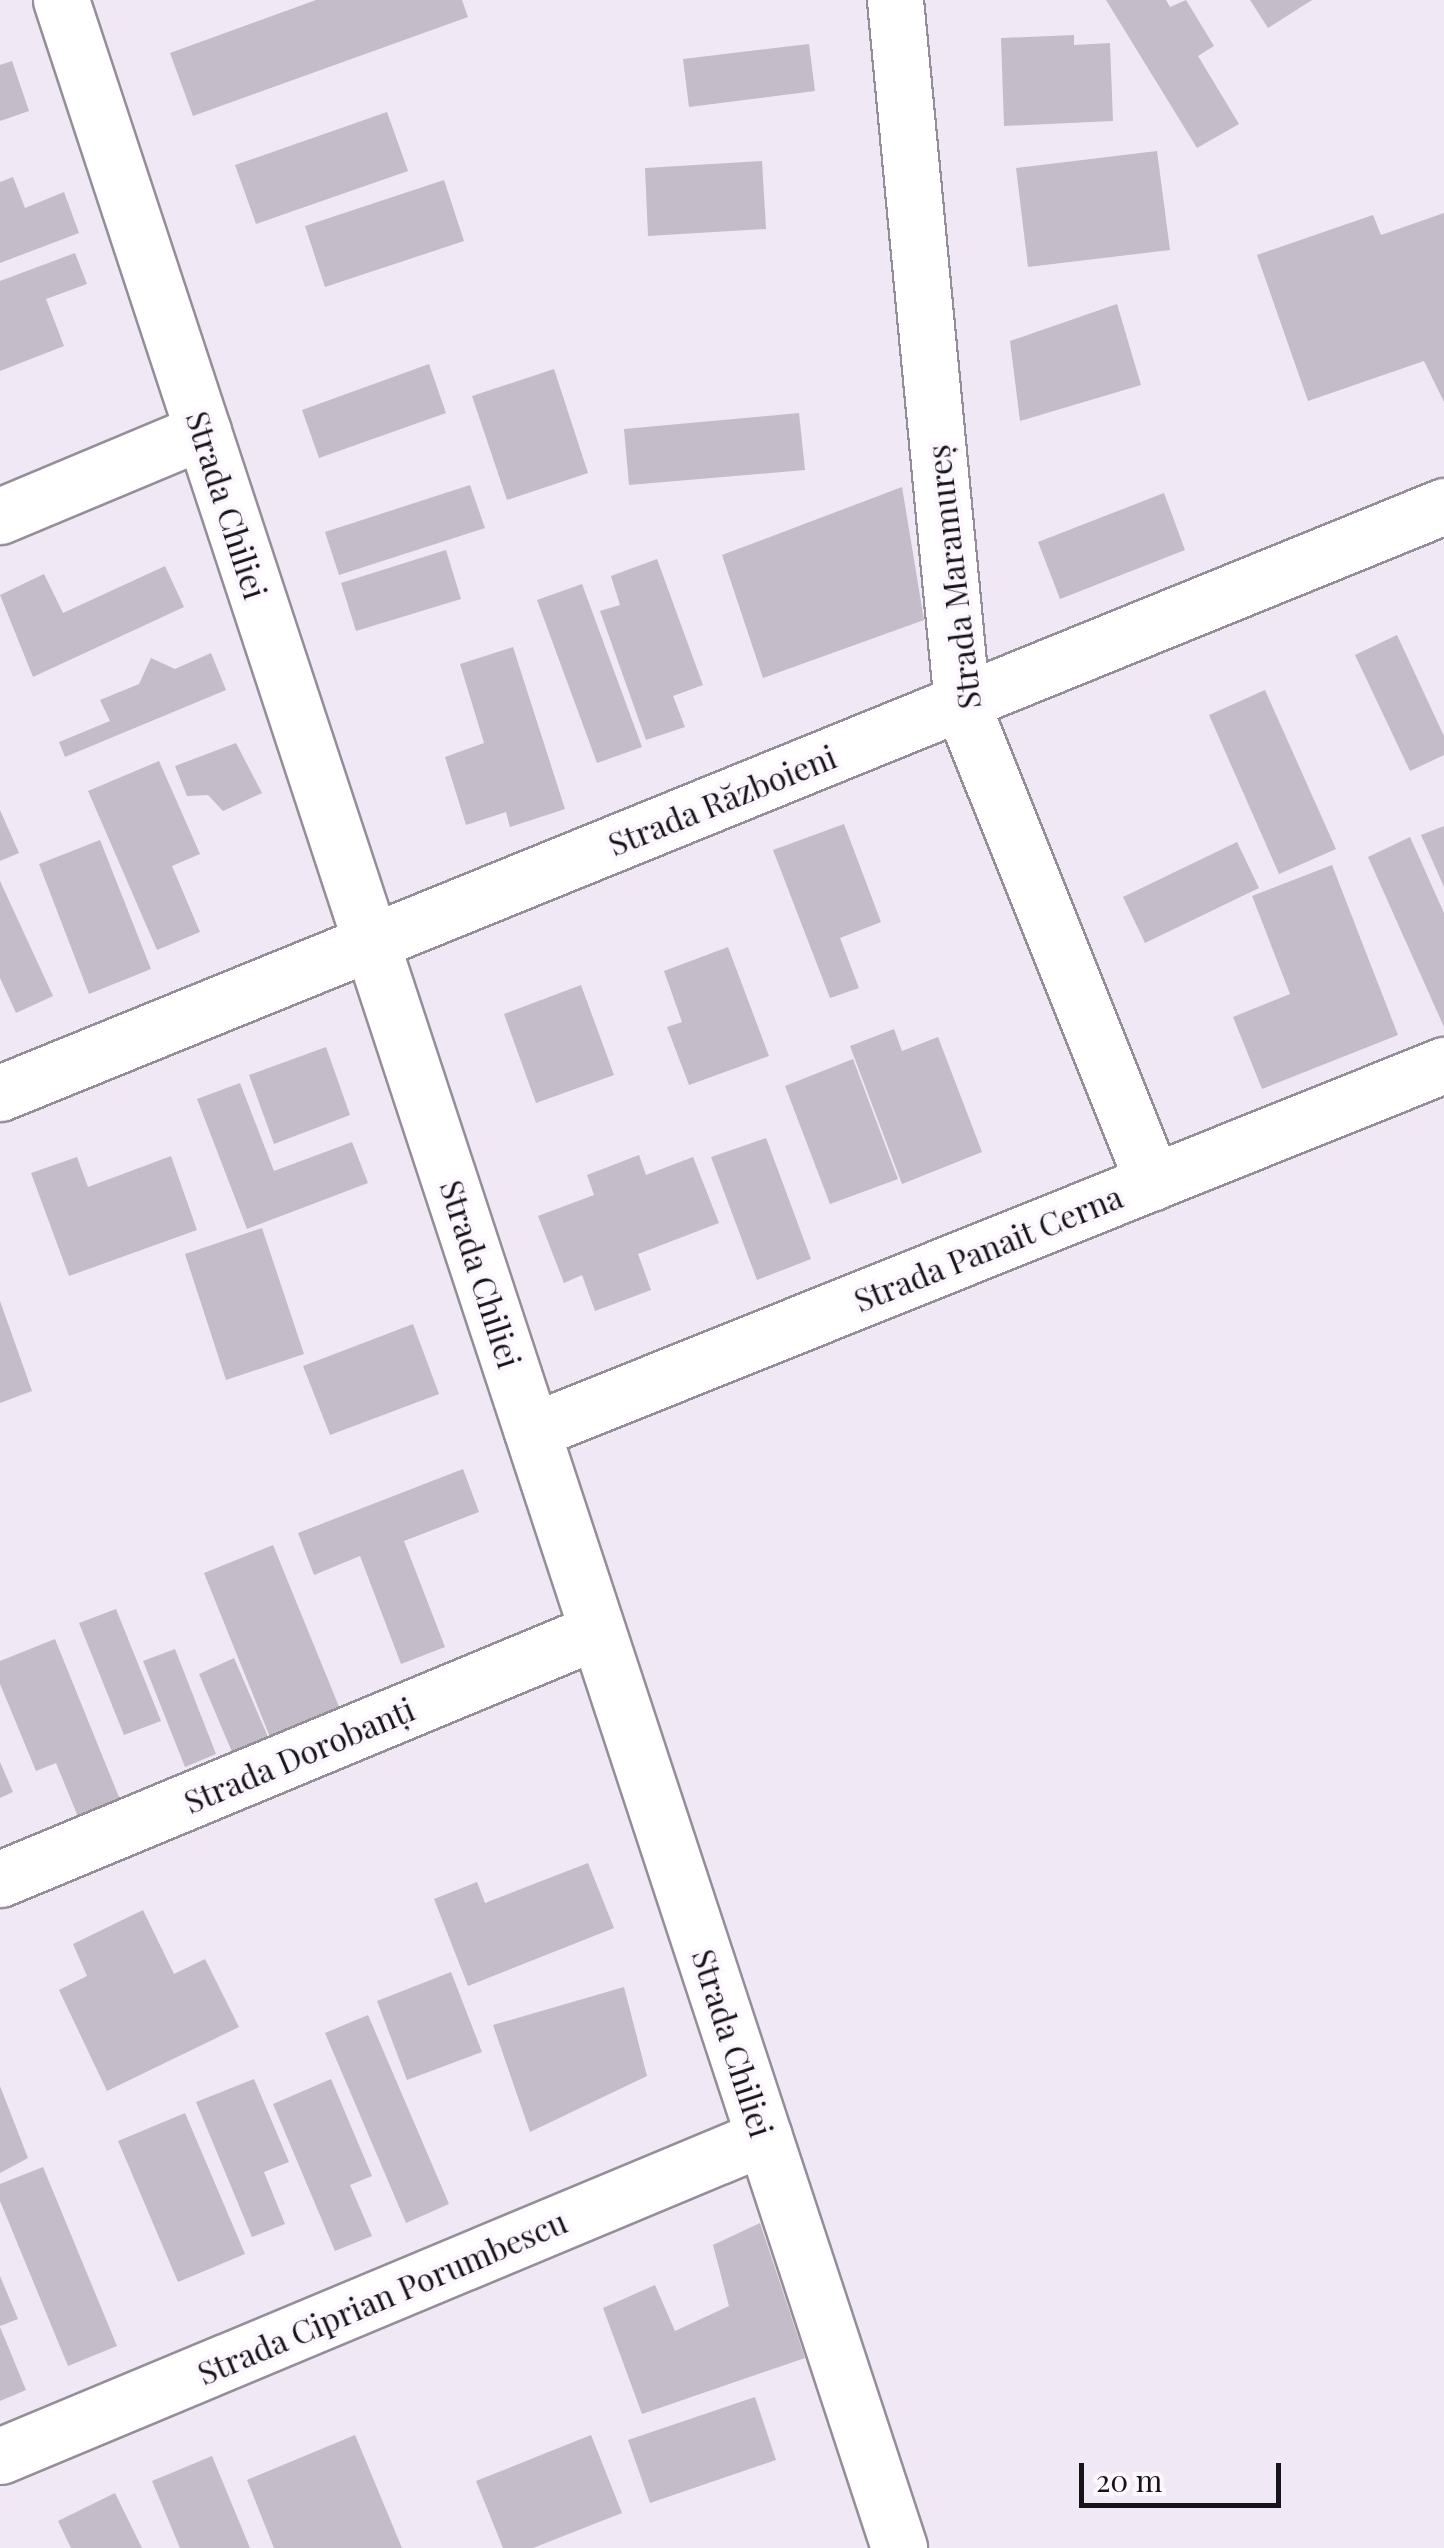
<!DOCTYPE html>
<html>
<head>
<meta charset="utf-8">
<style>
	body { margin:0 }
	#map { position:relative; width:1444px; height:2548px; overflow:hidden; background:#f0e8f5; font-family:"Playfair Display",serif }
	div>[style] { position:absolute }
	.building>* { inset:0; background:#c4bcc8 }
	.roads { filter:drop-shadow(2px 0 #958e99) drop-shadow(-2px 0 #958e99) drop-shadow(0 2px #958e99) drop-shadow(0 -2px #958e99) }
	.minor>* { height:55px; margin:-27.5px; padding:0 27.5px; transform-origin:27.5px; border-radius:27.5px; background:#fff }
	.tertiary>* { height:55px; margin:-27.5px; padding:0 27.5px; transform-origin:27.5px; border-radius:27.5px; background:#fff }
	span { translate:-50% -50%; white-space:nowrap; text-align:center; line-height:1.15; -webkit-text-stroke:8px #fcf7fe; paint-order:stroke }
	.street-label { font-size:32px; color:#171419 }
	.scale { position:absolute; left:1079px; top:2463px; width:202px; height:45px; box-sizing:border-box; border:5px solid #171419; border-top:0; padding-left:12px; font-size:30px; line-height:35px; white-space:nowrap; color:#171419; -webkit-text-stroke:8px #fcf7fe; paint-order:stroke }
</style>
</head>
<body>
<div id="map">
	<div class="building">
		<div style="clip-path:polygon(316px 0,462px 0,468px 17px,193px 116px,170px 53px)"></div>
		<div style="clip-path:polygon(1106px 0,1166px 0,1170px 7px,1186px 0,1214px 46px,1198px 56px,1239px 124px,1197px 148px)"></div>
		<div style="clip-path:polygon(1250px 0,1312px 0,1268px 28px)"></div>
		<div style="clip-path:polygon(1074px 35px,1074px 45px,1110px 43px,1113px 121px,1004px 126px,1001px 38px)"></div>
		<div style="clip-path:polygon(809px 44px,815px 91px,689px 107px,683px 59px)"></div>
		<div style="clip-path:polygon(12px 61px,29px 111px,0 121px,0 65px)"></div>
		<div style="clip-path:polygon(387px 112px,408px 171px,256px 224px,235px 165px)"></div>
		<div style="clip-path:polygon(1157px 151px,1170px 250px,1028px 267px,1016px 168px)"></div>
		<div style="clip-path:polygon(762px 161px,766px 229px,648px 236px,645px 168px)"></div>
		<div style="clip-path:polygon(13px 177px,25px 208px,64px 192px,79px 233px,0 263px,0 182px)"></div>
		<div style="clip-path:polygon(444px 180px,464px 241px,325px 287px,305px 226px)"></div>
		<div style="clip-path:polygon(1444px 213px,1444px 402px,1424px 361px,1308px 401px,1257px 255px,1373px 215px,1381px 235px)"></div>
		<div style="clip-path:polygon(75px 253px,87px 284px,46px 299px,64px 346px,0 371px,0 281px)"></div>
		<div style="clip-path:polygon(1117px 304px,1141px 385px,1020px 421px,1010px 341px)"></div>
		<div style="clip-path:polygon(429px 364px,446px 413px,319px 458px,302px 410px)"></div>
		<div style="clip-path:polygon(554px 369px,588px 473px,507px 500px,472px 396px)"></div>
		<div style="clip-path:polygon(799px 413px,805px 470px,629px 485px,624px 429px)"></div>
		<div style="clip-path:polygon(470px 485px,485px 528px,339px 575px,325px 532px)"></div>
		<div style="clip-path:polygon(902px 487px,924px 620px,763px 678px,722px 555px)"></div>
		<div style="clip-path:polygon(1164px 493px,1185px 550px,1060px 599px,1038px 542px)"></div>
		<div style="clip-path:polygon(446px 550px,461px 599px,356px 631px,341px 583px)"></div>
		<div style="clip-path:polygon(657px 559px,703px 685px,673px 696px,685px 727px,646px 740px,600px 611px,620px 605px,611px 576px)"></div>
		<div style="clip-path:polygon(165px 566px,184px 607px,33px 677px,0 595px,44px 574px,63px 613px)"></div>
		<div style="clip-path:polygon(582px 584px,642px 747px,597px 763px,537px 600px)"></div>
		<div style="clip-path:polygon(1397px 635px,1444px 736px,1444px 755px,1410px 771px,1355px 655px)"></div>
		<div style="clip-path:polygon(513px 647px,565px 809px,510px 827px,506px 812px,466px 825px,445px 757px,484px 743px,460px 664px)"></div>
		<div style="clip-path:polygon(211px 653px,226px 690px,65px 757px,59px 742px,110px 721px,100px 700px,139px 684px,151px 658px,175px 669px)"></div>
		<div style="clip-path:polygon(1265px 690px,1336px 849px,1279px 874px,1209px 715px)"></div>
		<div style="clip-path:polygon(236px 743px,262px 793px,223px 811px,208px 795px,187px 796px,175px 766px)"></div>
		<div style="clip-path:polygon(159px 761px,200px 854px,172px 866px,200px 932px,157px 950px,88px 791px)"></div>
		<div style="clip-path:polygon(0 810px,19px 853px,0 861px)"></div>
		<div style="clip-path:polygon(844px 824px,881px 922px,840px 938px,859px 988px,830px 998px,773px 850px)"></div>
		<div style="clip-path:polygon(1444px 826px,1444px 887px,1421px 835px)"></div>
		<div style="clip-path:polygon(1410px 837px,1444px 913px,1444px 1027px,1368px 857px)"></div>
		<div style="clip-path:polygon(100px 840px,151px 969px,89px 994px,39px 864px)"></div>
		<div style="clip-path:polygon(1237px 842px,1259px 888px,1145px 943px,1123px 897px)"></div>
		<div style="clip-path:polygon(1332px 865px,1398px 1035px,1262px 1089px,1233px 1017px,1290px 994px,1252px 896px)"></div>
		<div style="clip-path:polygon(0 881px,53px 996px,16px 1013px,0 978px)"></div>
		<div style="clip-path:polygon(728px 947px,769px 1056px,689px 1085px,667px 1027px,682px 1022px,664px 971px)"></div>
		<div style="clip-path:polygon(581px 985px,614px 1075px,536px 1103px,504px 1014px)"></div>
		<div style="clip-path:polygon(894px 1029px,902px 1051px,938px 1037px,982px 1152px,902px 1184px,850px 1046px)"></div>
		<div style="clip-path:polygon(326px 1047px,350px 1115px,274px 1144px,249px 1075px)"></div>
		<div style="clip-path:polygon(853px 1059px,898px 1179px,830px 1204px,785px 1086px)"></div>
		<div style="clip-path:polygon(240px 1083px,274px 1171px,352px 1142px,368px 1183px,247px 1229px,197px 1099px)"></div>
		<div style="clip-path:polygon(766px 1138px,811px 1259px,757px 1280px,711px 1157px)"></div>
		<div style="clip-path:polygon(639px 1155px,646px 1175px,693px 1157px,719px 1223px,638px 1254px,651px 1290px,595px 1311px,582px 1275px,564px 1283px,538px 1216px,594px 1195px,587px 1175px)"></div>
		<div style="clip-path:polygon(171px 1156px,197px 1230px,69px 1276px,31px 1173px,77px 1157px,88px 1187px)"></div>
		<div style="clip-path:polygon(262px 1228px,304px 1354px,226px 1380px,185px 1254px)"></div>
		<div style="clip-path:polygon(0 1301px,32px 1391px,0 1403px)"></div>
		<div style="clip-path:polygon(413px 1324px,439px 1394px,330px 1435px,303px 1366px)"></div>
		<div style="clip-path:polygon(463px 1469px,479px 1512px,404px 1541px,445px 1647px,401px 1664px,360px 1556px,314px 1575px,298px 1533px)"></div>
		<div style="clip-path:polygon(273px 1545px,342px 1714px,272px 1742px,204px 1573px)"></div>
		<div style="clip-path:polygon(116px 1609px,161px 1721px,124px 1735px,79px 1623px)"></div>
		<div style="clip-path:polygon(55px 1639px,123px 1807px,81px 1824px,56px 1763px,36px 1771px,0 1684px,0 1661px)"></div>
		<div style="clip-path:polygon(175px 1649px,216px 1754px,185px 1767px,143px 1661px)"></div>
		<div style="clip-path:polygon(234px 1658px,268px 1737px,232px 1752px,199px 1674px)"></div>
		<div style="clip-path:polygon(0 1762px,13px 1792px,0 1798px)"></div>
		<div style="clip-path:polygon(588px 1863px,614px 1928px,468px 1986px,434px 1899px,477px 1882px,485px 1903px)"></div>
		<div style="clip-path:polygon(143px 1910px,174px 1974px,205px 1959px,239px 2027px,107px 2091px,59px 1990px,87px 1976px,73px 1944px)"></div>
		<div style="clip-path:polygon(451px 1972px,482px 2052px,407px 2080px,377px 2001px)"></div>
		<div style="clip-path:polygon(624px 1987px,647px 2076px,530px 2132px,493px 2025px)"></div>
		<div style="clip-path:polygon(368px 2015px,449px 2204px,406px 2223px,325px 2033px)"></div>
		<div style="clip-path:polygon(254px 2079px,289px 2162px,264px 2172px,285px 2224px,252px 2237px,196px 2102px)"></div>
		<div style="clip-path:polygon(331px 2079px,372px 2176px,350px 2185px,372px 2236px,335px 2251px,273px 2104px)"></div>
		<div style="clip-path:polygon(0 2086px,28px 2158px,0 2173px)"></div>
		<div style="clip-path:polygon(185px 2113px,245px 2254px,178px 2282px,118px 2141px)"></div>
		<div style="clip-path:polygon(43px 2167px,117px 2346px,68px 2366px,0 2201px,0 2184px)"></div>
		<div style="clip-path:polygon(760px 2223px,805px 2358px,642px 2414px,603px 2308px,655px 2285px,675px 2331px,729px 2306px,713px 2245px)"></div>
		<div style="clip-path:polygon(0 2276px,18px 2319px,0 2326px)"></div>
		<div style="clip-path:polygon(0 2327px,26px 2390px,0 2401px)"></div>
		<div style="clip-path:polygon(755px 2397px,776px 2460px,650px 2503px,628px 2440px)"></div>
		<div style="clip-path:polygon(355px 2435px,402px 2548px,274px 2548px,247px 2480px)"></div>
		<div style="clip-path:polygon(591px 2435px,622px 2513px,533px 2548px,503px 2548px,476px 2481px)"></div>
		<div style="clip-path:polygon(212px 2456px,250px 2548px,180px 2548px,152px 2481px)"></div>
		<div style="clip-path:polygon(115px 2493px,142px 2548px,71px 2548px,58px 2521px)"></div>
	</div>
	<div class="roads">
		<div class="minor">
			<div style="left:0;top:516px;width:220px;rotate:-22.7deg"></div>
			<div style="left:0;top:1093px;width:1559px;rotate:-22.12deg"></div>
			<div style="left:0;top:1879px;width:646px;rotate:-22.56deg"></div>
			<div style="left:0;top:2456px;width:828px;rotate:-22.66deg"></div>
		</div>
		<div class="tertiary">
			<div style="left:61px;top:0;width:2682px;rotate:71.79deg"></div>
			<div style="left:895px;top:0;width:708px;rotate:84.57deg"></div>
			<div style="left:962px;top:705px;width:514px;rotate:68.18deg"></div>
			<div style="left:532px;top:1431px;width:983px;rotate:-21.87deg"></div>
		</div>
	</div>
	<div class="street-label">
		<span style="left:227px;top:505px;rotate:72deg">Strada Chiliei</span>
		<span style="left:953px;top:577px;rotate:-97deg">Strada Maramureș</span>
		<span style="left:722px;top:800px;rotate:-22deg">Strada Războieni</span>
		<span style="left:988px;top:1248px;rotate:-22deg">Strada Panait Cerna</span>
		<span style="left:481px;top:1274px;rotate:72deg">Strada Chiliei</span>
		<span style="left:299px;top:1755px;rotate:-23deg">Strada Dorobanți</span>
		<span style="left:733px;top:2043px;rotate:72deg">Strada Chiliei</span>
		<span style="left:382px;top:2297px;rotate:-23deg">Strada Ciprian Porumbescu</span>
	</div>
	<div class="scale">20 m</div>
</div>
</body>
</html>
